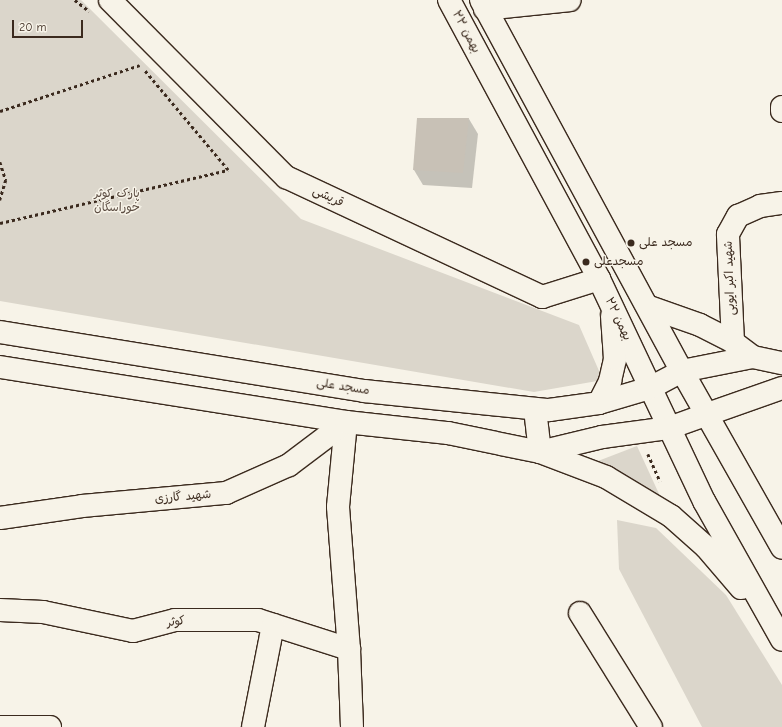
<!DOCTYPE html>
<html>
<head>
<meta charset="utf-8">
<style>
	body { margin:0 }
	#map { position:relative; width:782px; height:727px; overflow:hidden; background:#f7f3e8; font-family:"Comic Neue","Playpen Sans Arabic",sans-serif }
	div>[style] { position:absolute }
	.green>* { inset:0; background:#dbd6cb }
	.shadow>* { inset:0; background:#0003 }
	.building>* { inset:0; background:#c8c1b6 }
	.path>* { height:2.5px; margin-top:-1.25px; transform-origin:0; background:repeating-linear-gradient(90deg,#3b2a1e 0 3px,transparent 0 6px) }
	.roads { filter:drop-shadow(1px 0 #3b2a1e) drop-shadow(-1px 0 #3b2a1e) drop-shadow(0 1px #3b2a1e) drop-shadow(0 -1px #3b2a1e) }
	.minor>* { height:22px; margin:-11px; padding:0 11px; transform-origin:11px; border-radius:11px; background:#f7f3e8 }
	.tertiary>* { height:22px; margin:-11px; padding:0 11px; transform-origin:11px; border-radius:11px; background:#f7f3e8 }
	.secondary>* { height:22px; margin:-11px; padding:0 11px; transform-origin:11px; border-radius:11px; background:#f7f3e8 }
	.dots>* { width:11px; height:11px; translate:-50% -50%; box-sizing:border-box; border:2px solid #f7f3e8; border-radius:50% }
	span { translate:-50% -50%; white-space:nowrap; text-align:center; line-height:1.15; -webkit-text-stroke:3px #f7f3e8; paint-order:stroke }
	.street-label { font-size:12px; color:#3b2a1e }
	.park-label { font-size:12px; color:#5b4c41 }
	.poi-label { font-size:12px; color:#3b2a1e }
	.left { translate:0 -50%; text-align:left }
	.scale { position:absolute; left:12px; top:20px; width:71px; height:18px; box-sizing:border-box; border:2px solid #3b2a1e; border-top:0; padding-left:5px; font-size:12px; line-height:14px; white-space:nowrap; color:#3b2a1e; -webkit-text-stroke:3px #f7f3e8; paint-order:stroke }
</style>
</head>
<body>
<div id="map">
	<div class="green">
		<div style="clip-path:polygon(0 0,81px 0,301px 219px,579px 325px,603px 380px,534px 392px,0 301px)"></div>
		<div style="clip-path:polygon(637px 446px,660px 496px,598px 461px)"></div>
		<div style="clip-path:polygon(617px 520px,656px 528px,726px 595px,782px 685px,782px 727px,702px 727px,619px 569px)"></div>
	</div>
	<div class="shadow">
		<div style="clip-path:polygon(469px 119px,478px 134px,472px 188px,423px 185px,414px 170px)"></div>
	</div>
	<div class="building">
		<div style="clip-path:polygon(417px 118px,469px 118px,463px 173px,413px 170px)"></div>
	</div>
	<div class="path">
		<div style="left:75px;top:0;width:18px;rotate:38deg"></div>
		<div style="left:0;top:111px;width:147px;rotate:-18.2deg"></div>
		<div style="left:0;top:162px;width:19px;rotate:72deg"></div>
		<div style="left:6px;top:180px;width:21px;rotate:107deg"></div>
		<div style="left:0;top:223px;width:234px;rotate:-13.1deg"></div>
		<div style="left:228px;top:170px;width:131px;rotate:-130deg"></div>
		<div style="left:648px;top:454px;width:30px;rotate:66deg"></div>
	</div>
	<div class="roads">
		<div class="minor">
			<div style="left:485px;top:9px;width:85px;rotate:-6deg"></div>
			<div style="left:782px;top:107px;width:4px;rotate:90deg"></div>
			<div style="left:733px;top:342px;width:108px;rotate:-92.7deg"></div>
			<div style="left:728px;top:234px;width:21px;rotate:-61deg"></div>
			<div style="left:738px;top:216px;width:24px;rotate:-24deg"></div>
			<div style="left:760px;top:206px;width:22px;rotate:-8deg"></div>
			<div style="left:346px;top:422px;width:85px;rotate:95.4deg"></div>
			<div style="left:338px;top:507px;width:142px;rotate:85.6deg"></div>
			<div style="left:349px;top:649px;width:78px;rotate:87.8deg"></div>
			<div style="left:0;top:518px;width:83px;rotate:-8.3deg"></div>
			<div style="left:82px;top:506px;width:145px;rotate:-5.2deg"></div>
			<div style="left:226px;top:493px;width:69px;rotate:-24deg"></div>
			<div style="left:289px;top:465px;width:71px;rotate:-37deg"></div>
			<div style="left:0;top:610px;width:43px;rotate:2.7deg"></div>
			<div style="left:43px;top:612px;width:92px;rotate:11.9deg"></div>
			<div style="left:133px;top:631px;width:43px;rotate:-14.7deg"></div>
			<div style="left:175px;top:620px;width:83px"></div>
			<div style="left:258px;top:620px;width:96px;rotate:17.7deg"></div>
			<div style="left:580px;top:613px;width:134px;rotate:58.1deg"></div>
			<div style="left:0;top:727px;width:50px"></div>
			<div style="left:253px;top:727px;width:104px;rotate:-78.9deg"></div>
		</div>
		<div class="tertiary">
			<div style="left:110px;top:0;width:250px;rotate:45.2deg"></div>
			<div style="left:286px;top:177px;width:283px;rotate:25.1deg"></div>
			<div style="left:542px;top:297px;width:60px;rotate:-17.5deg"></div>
			<div style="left:682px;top:371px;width:72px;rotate:-11.2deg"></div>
			<div style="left:753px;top:357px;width:30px;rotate:12deg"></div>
			<div style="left:708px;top:414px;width:78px;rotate:-19.4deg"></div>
		</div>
		<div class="secondary">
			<div style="left:449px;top:0;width:317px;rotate:61.7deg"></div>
			<div style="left:599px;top:279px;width:246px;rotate:64.7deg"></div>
			<div style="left:704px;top:501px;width:159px;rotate:60.7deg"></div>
			<div style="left:481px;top:0;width:422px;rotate:61.6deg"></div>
			<div style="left:682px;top:371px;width:203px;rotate:60.5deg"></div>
			<div style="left:649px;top:307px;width:54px;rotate:19.4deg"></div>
			<div style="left:700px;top:325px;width:37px;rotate:27deg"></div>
			<div style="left:733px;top:342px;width:25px;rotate:37deg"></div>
			<div style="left:0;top:332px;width:369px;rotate:9.2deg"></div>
			<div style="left:364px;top:391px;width:186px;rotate:5.9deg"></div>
			<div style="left:549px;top:410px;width:50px;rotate:-8deg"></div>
			<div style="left:599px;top:403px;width:53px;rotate:-16.4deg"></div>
			<div style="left:650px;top:388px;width:36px;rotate:-28deg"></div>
			<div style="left:0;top:367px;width:350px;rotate:9deg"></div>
			<div style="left:346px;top:422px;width:103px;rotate:6.2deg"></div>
			<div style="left:448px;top:433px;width:94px;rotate:11.7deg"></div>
			<div style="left:540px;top:452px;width:64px;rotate:-13.6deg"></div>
			<div style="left:602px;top:437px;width:68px;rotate:-7.7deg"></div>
			<div style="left:669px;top:428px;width:41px;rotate:-19.7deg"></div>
			<div style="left:599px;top:403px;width:25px;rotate:-63deg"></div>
			<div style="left:610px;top:381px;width:23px;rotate:-77deg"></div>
			<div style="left:615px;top:359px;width:43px;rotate:-94deg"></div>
			<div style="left:535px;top:409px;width:43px;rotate:83.4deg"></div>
			<div style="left:540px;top:452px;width:71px;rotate:20.7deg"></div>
			<div style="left:606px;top:477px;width:76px;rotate:31deg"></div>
			<div style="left:671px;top:516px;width:47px;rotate:41.5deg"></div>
			<div style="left:706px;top:547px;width:54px;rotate:49.5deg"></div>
		</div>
	</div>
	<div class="dots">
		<div style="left:631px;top:243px;background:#3b2a1e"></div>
		<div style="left:586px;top:262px;background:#3b2a1e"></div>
	</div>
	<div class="street-label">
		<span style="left:466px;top:32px;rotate:62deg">۲۲ بهمن</span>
		<span style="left:328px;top:197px;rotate:25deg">قریشی</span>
		<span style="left:730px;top:278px;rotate:-92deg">شهید اکبر ایوبی</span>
		<span style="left:618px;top:319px;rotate:65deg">۲۲ بهمن</span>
		<span style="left:343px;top:387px;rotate:9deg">مسجد علی</span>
		<span style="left:183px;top:497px;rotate:-5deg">شهید گارزی</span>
		<span style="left:176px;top:622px;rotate:-7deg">کوثر</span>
	</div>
	<div class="park-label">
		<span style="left:117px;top:201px">پارک کوثر<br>خوراسگان</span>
	</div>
	<div class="poi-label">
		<span class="left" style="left:639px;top:243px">مسجد علی</span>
		<span class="left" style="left:594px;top:262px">مسجدعلی</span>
	</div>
	<div class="scale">20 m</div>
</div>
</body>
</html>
